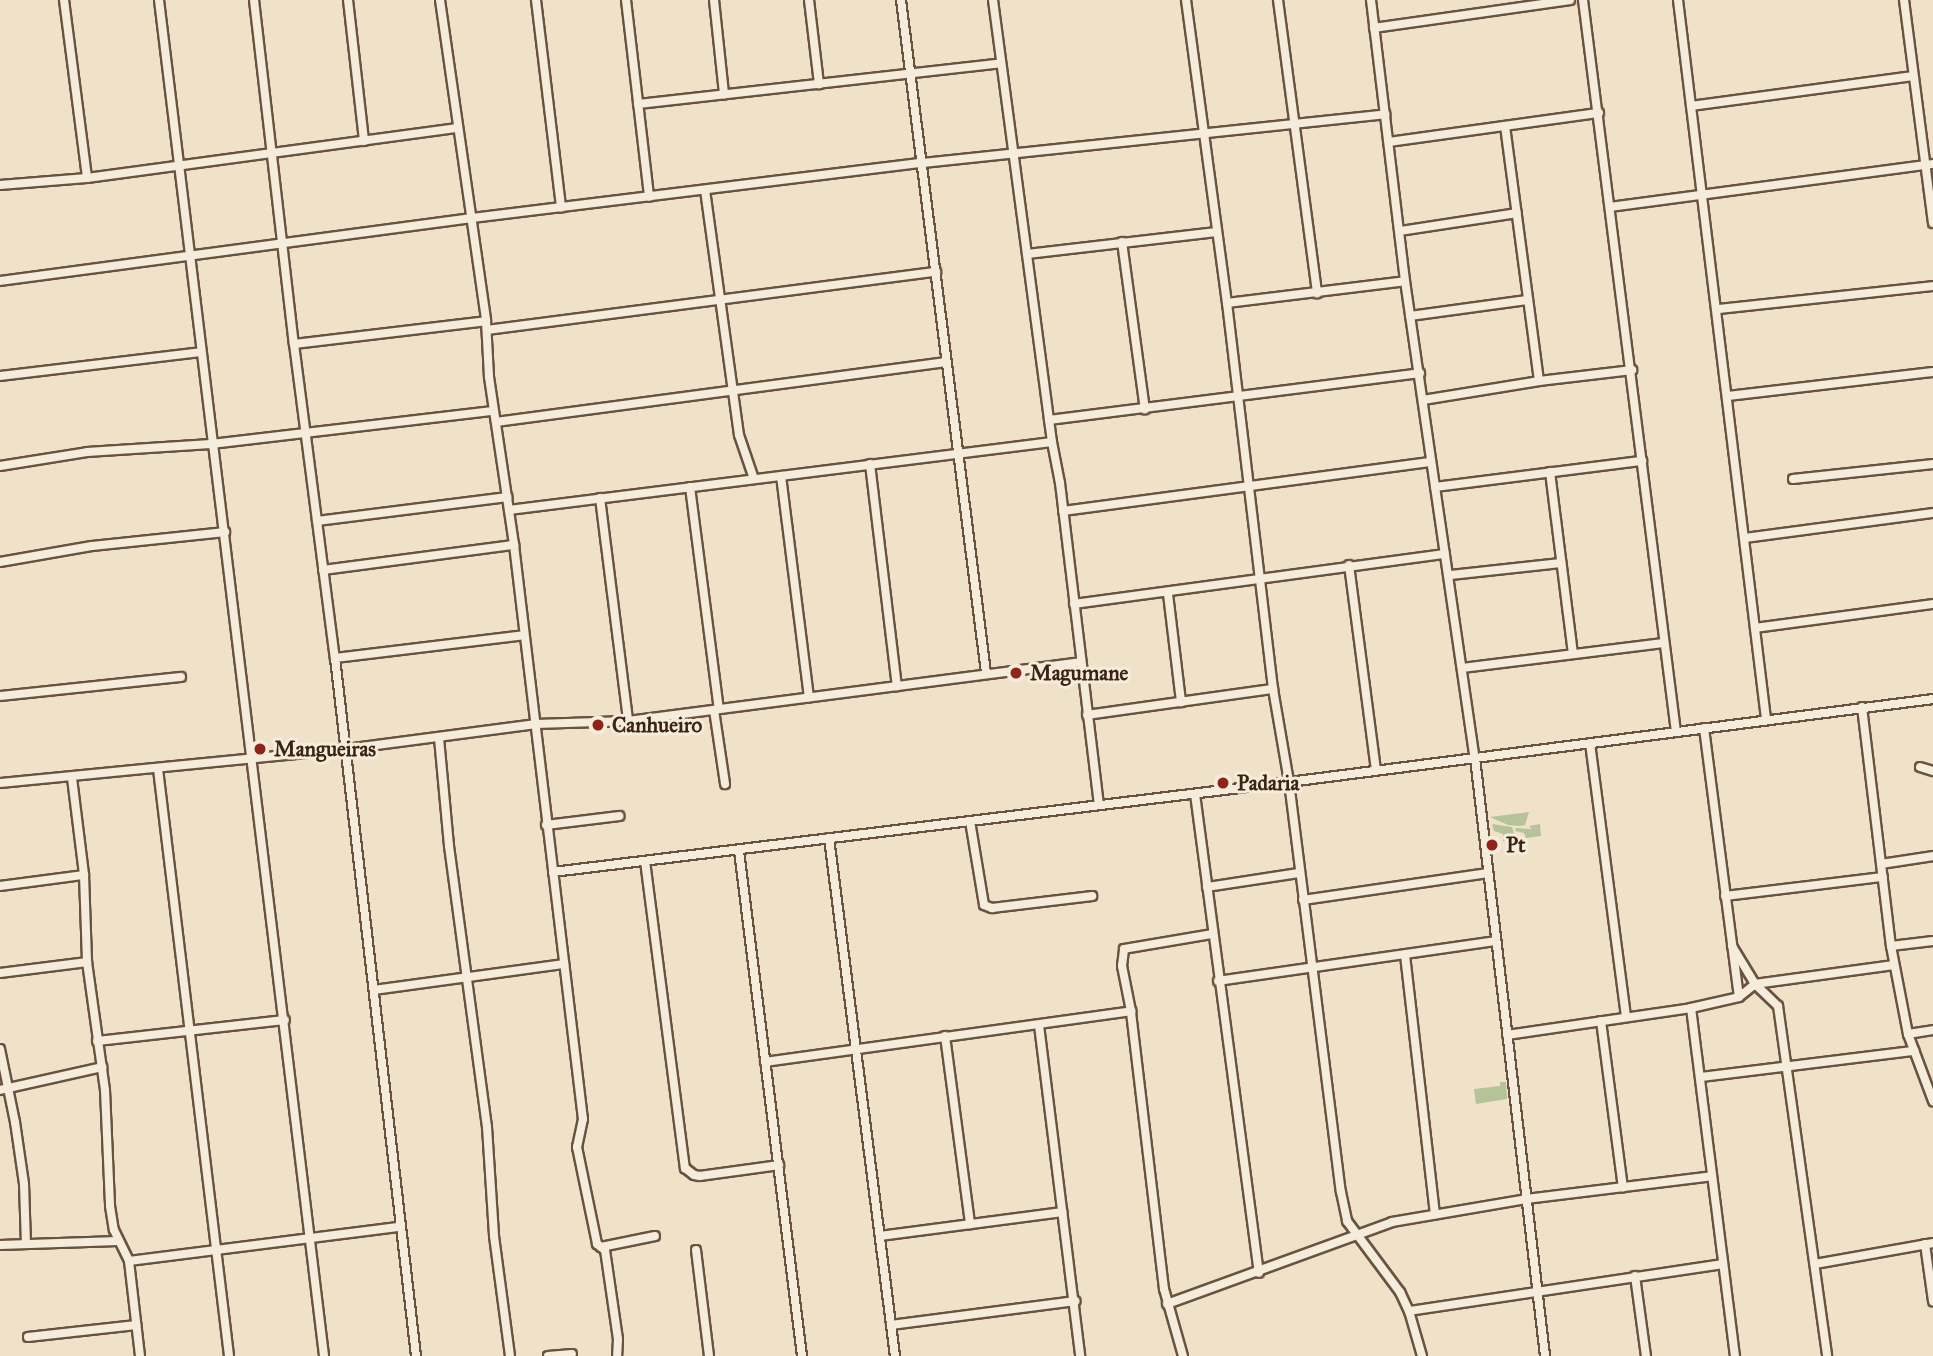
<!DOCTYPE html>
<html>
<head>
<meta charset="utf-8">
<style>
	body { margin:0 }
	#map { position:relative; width:1933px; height:1356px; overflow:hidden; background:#f0e1c9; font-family:"IM FELL Great Primer",serif }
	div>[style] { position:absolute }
	.green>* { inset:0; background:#b6c399 }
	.roads { filter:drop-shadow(2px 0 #695340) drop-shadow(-2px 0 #695340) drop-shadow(0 2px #695340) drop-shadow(0 -2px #695340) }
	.minor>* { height:8px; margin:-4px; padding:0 4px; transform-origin:4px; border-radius:4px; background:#f5ecdc }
	.dots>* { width:19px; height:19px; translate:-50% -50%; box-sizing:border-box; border:4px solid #f5ecdc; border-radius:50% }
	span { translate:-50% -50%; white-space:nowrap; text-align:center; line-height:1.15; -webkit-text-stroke:6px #f5ecdc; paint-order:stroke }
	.poi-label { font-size:21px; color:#3c2413; font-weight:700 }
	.left { translate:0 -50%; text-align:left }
</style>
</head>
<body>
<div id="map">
	<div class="green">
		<div style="clip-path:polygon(1529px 812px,1525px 825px,1519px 826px,1508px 825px,1490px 817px)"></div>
		<div style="clip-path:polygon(1492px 824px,1512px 827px,1516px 839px,1503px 841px,1503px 834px,1494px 831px)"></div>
		<div style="clip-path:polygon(1540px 824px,1541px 836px,1526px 838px,1524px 833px,1515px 831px,1516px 828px,1532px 829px,1529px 826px)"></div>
		<div style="clip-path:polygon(1500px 1082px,1506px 1082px,1507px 1099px,1476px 1104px,1474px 1089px,1500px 1086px)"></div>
	</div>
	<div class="roads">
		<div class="minor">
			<div style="left:64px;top:0;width:179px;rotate:82.6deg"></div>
			<div style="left:159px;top:0;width:1366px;rotate:83.06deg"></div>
			<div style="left:254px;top:0;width:346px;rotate:83.4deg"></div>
			<div style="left:294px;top:344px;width:193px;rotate:-6.8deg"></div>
			<div style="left:348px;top:0;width:142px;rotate:83.5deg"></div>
			<div style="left:440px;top:0;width:324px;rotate:81.8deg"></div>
			<div style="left:486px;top:321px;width:56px;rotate:86.9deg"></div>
			<div style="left:489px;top:377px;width:170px;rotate:81.5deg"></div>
			<div style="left:514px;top:545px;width:578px;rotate:83.15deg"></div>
			<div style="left:583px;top:1119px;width:29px;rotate:102deg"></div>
			<div style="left:577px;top:1147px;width:99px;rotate:78.3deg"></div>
			<div style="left:597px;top:1244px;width:10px;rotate:37deg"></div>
			<div style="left:605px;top:1250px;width:90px;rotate:81.7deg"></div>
			<div style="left:618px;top:1339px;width:17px;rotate:93deg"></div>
			<div style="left:536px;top:0;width:209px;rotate:83.1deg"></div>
			<div style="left:626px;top:0;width:198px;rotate:83.3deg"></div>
			<div style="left:714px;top:0;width:95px;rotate:83.9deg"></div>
			<div style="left:809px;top:0;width:85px;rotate:83.2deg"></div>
			<div style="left:901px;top:0;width:678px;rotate:82.8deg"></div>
			<div style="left:993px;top:0;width:446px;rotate:82.4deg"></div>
			<div style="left:1052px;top:442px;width:42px;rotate:79deg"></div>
			<div style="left:1060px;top:483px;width:324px;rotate:83.1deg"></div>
			<div style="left:1186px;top:0;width:306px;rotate:82.3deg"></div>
			<div style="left:1227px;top:303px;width:389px;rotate:83.2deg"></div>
			<div style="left:1273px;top:689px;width:94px;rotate:80.2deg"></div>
			<div style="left:1289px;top:782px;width:413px;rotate:82.8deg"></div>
			<div style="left:1341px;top:1192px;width:30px;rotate:78deg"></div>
			<div style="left:1347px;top:1221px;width:89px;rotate:53.3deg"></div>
			<div style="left:1400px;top:1292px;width:21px;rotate:65deg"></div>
			<div style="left:1409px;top:1311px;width:47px;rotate:73.9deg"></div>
			<div style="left:1278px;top:0;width:296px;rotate:82.4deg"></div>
			<div style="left:1371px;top:0;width:283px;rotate:83.1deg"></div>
			<div style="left:1405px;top:281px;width:482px;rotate:81.7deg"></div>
			<div style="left:1475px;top:758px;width:602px;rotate:83.32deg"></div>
			<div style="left:1583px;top:0;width:738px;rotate:82.76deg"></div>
			<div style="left:1678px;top:0;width:724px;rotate:83.02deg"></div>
			<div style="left:1904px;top:0;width:225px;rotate:82.6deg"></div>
			<div style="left:1374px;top:28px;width:198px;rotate:-8.1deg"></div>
			<div style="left:638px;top:104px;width:365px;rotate:-6.4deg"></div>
			<div style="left:1691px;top:106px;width:224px;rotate:-7.7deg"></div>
			<div style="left:1505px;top:126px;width:257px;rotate:82.4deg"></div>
			<div style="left:1389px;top:142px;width:212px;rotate:-7.9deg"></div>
			<div style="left:0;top:185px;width:87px;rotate:-4.6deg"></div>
			<div style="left:87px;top:178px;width:374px;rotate:-7.7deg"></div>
			<div style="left:705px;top:190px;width:247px;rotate:82.1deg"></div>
			<div style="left:739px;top:435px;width:46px;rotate:71.2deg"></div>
			<div style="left:1610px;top:207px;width:326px;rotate:-7.6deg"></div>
			<div style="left:1400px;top:231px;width:118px;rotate:-8.7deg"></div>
			<div style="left:1122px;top:242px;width:169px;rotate:82.2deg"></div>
			<div style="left:1027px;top:254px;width:191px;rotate:-6.6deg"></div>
			<div style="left:0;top:281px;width:476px;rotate:-7.6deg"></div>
			<div style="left:472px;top:218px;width:453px;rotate:-7deg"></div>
			<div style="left:922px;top:163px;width:466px;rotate:-6deg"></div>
			<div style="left:1227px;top:303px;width:179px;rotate:-7deg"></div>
			<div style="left:1718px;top:309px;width:216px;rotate:-6.1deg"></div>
			<div style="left:1410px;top:316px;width:118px;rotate:-7.8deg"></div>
			<div style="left:487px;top:330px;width:453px;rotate:-7.4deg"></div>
			<div style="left:294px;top:344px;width:317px;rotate:82.6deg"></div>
			<div style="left:335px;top:658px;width:703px;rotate:83.38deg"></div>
			<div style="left:0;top:376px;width:202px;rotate:-6.8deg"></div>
			<div style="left:1728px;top:396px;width:206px;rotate:-6.7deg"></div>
			<div style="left:1423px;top:400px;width:118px;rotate:-9.3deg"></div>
			<div style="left:1539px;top:381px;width:94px;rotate:-6.7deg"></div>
			<div style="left:1049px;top:420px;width:374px;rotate:-7.2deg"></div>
			<div style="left:496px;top:422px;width:454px;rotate:-7.6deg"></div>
			<div style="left:870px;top:464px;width:224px;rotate:83.1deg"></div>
			<div style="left:0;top:466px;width:88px;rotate:-9.1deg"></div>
			<div style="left:87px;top:452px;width:124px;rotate:-3.7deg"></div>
			<div style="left:211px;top:444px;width:284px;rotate:-6.7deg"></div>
			<div style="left:1550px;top:472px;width:183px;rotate:82.8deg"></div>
			<div style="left:781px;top:476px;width:223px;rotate:82.8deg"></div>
			<div style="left:1793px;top:479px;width:141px;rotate:-6.1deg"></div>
			<div style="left:690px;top:487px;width:224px;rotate:82.6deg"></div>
			<div style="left:1435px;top:487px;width:209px;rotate:-7.2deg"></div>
			<div style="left:600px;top:498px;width:225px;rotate:82.8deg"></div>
			<div style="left:509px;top:510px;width:547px;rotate:-7.14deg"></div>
			<div style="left:1063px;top:511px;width:370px;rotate:-7.6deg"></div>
			<div style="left:317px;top:521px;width:192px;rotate:-7.2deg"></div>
			<div style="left:1745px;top:538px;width:190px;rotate:-7.6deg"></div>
			<div style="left:0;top:562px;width:93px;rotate:-9.9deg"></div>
			<div style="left:92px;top:546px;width:134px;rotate:-6deg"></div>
			<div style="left:1349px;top:565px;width:206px;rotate:82.5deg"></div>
			<div style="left:323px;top:570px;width:193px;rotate:-7.5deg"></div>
			<div style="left:1450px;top:575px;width:112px;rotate:-6.2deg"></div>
			<div style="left:1168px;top:594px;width:109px;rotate:83.1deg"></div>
			<div style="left:1074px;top:604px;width:374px;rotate:-7.7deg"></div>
			<div style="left:1755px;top:628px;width:180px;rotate:-7.7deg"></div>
			<div style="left:335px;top:658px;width:190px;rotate:-6.9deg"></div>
			<div style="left:1462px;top:668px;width:203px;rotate:-7.1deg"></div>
			<div style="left:0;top:696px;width:182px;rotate:-6deg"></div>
			<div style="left:1862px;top:707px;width:241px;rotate:83.1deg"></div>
			<div style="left:1891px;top:946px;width:90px;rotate:79.1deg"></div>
			<div style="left:1908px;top:1034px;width:72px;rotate:69.5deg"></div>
			<div style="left:714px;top:710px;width:75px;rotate:81.5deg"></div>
			<div style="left:1087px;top:715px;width:188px;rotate:-8deg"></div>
			<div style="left:1704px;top:728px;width:271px;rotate:82.6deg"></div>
			<div style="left:439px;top:738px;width:108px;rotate:84.7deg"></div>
			<div style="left:449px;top:846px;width:284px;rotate:82.3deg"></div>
			<div style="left:487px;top:1127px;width:109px;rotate:86.3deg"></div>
			<div style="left:494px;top:1236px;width:121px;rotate:82.4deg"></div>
			<div style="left:1590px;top:743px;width:276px;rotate:82.5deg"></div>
			<div style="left:1920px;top:767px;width:14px;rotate:17deg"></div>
			<div style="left:158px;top:769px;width:591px;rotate:83.1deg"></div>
			<div style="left:72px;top:778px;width:98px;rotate:82.9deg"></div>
			<div style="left:84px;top:875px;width:87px;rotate:88deg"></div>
			<div style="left:87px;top:962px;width:129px;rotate:82deg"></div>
			<div style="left:105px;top:1090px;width:116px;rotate:87.5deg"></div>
			<div style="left:110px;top:1206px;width:24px;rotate:81deg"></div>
			<div style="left:114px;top:1230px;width:34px;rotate:64deg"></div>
			<div style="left:129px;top:1261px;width:96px;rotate:83.4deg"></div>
			<div style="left:0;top:783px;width:348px;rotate:-5.6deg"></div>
			<div style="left:346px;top:749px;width:192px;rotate:-7.5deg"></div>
			<div style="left:536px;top:724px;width:92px;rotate:-1.9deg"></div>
			<div style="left:628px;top:721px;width:456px;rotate:-7.4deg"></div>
			<div style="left:1195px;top:794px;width:483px;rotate:82.4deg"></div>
			<div style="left:970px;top:821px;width:85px;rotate:80.5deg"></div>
			<div style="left:984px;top:905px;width:9px;rotate:21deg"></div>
			<div style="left:992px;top:908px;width:101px;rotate:-6.8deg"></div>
			<div style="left:546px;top:825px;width:74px;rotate:-7deg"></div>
			<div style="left:829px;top:838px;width:522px;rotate:82.74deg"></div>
			<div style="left:739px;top:851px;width:509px;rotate:82.89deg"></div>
			<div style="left:645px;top:861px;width:310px;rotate:82.6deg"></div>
			<div style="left:685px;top:1168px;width:11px;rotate:38deg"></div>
			<div style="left:694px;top:1175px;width:6px;rotate:9deg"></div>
			<div style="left:700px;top:1176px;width:80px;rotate:-7.9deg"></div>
			<div style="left:1881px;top:864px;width:53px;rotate:-8.7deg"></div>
			<div style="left:553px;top:872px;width:741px;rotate:-6.97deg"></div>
			<div style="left:1289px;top:782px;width:649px;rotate:-7.34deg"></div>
			<div style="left:0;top:886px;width:85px;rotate:-7.5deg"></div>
			<div style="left:1207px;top:887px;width:92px;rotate:-8.7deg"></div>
			<div style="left:1725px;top:896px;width:159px;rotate:-6.9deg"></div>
			<div style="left:1303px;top:900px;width:187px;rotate:-8.3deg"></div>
			<div style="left:1732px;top:946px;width:44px;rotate:58.8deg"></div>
			<div style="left:1755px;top:984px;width:32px;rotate:44deg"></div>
			<div style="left:1778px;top:1006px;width:353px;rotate:82deg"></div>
			<div style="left:1891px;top:946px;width:42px;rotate:-6.8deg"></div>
			<div style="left:1405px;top:955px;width:261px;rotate:83.4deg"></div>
			<div style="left:0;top:973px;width:88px;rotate:-7.2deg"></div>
			<div style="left:1218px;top:981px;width:281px;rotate:-8.2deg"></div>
			<div style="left:374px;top:990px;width:192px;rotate:-7.8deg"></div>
			<div style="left:1691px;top:1008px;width:351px;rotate:82.8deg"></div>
			<div style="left:1601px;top:1021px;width:168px;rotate:82.5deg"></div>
			<div style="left:1039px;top:1025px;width:334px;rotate:82.9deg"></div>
			<div style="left:1908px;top:1034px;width:25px;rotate:-9deg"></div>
			<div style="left:1507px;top:1035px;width:186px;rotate:-8.3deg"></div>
			<div style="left:1691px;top:1008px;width:49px;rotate:-12.9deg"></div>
			<div style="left:1739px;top:997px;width:21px;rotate:-39deg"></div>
			<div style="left:1755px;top:984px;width:140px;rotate:-7.8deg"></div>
			<div style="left:945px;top:1036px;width:190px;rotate:82.4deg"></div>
			<div style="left:97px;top:1041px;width:189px;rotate:-6.4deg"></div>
			<div style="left:0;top:1049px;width:75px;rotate:78.4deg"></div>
			<div style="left:15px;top:1122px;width:63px;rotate:81.7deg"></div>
			<div style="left:24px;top:1184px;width:60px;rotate:88.1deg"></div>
			<div style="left:765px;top:1062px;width:370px;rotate:-7.9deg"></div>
			<div style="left:1701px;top:1077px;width:215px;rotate:-7deg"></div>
			<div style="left:0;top:1090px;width:105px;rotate:-12.7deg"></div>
			<div style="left:880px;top:1236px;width:184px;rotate:-7.5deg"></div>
			<div style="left:1925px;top:1244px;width:58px;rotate:82deg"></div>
			<div style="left:0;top:1245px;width:118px;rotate:-1.9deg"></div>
			<div style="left:601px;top:1247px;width:55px;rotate:-11.5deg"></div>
			<div style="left:696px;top:1250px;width:107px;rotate:83deg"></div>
			<div style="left:129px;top:1261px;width:273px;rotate:-7.2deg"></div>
			<div style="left:1815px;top:1264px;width:120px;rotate:-10.1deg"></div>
			<div style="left:1635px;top:1276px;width:81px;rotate:82.2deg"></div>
			<div style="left:1167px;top:1304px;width:239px;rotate:-20deg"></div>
			<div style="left:1392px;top:1222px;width:136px;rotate:-9.7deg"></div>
			<div style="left:1526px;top:1199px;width:187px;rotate:-7deg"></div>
			<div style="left:1409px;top:1311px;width:317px;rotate:-8.5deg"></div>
			<div style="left:891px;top:1325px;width:186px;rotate:-7.4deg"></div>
			<div style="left:28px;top:1337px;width:109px;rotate:-6.3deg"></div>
			<div style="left:548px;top:1356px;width:24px;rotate:-5deg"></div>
			<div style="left:1183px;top:1356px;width:70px;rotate:-105.8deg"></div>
			<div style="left:1164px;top:1289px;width:280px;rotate:-96.8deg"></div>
			<div style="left:1131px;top:1011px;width:46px;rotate:-101.3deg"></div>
			<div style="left:1122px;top:966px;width:17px;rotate:-83deg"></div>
			<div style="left:1124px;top:949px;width:89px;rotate:-9.7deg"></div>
		</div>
	</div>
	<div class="dots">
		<div style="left:1016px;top:673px;background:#8f2418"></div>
		<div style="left:598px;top:725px;background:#8f2418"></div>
		<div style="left:260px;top:749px;background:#8f2418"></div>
		<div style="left:1223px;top:783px;background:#8f2418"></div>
		<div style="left:1492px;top:845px;background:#8f2418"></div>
	</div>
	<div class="poi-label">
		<span class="left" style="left:1030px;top:673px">Magumane</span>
		<span class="left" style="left:612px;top:725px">Canhueiro</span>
		<span class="left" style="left:274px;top:749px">Mangueiras</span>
		<span class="left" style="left:1237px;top:783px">Padaria</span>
		<span class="left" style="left:1506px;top:845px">Pt</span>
	</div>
</div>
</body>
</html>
